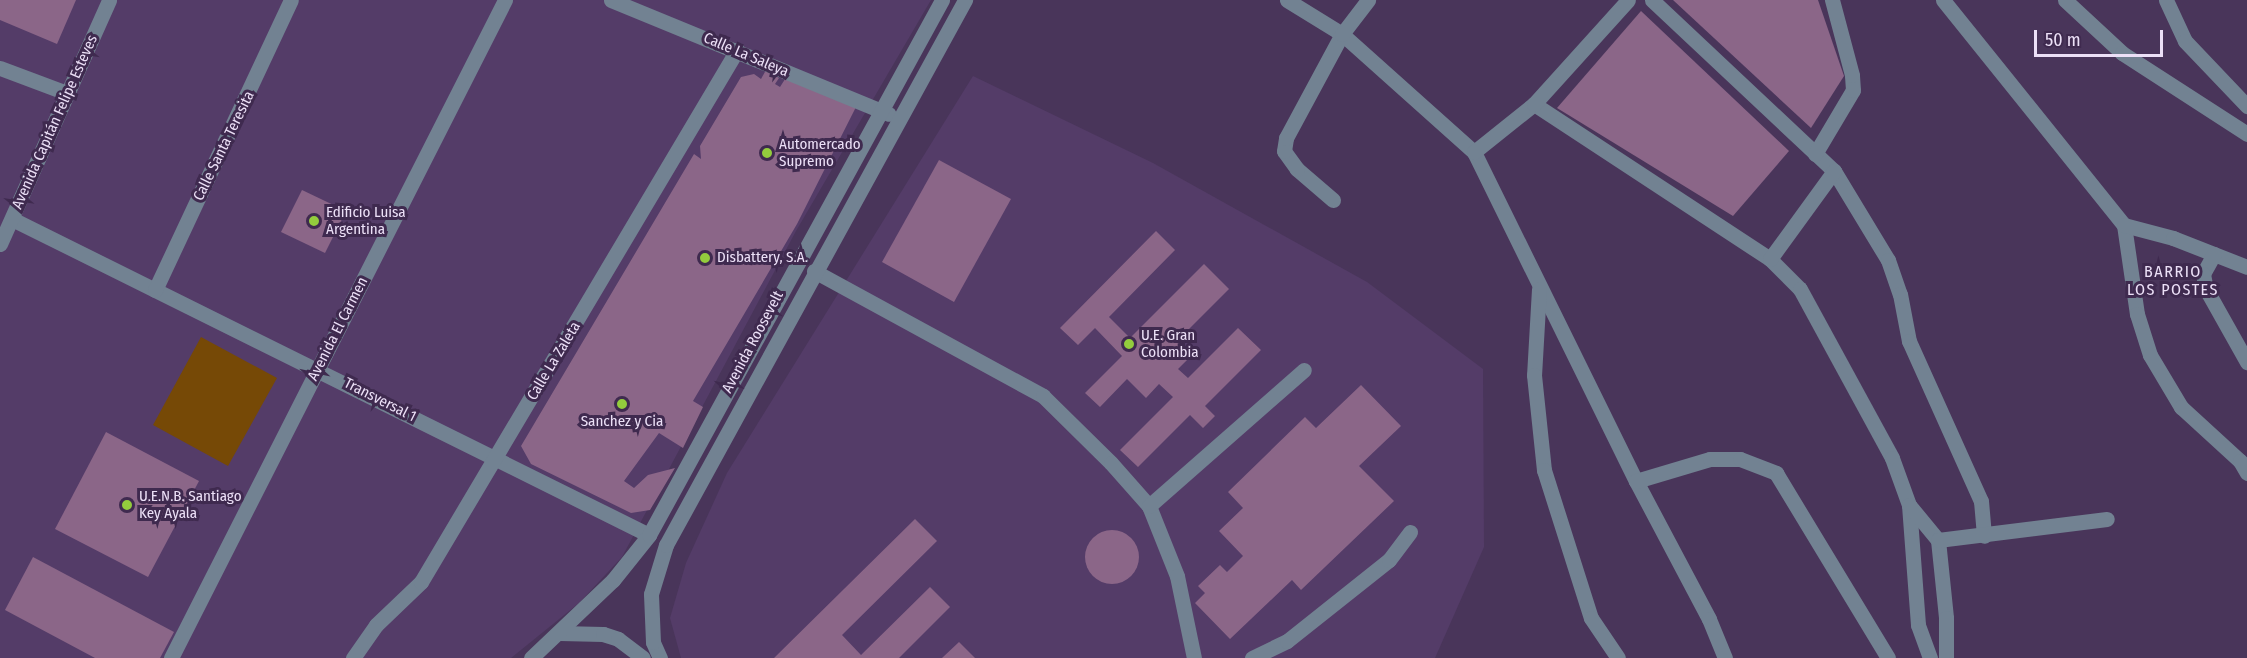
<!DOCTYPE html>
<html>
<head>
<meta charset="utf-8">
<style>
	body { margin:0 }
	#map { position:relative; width:2247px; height:658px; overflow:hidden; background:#49355a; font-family:"Fira Sans Condensed",sans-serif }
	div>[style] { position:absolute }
	.built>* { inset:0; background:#543c68 }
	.green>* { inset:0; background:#764906 }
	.building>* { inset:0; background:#8b6688 }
	.round { border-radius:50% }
	.minor>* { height:15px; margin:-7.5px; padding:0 7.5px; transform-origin:7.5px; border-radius:7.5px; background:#728292 }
	.dots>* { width:16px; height:16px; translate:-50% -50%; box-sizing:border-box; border:3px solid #3f2a4f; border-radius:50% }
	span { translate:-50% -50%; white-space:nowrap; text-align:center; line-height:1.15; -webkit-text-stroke:6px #3f2a4f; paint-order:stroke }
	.street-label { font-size:15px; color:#ece0f7 }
	.poi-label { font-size:15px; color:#ece0f7 }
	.left { translate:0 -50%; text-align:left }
	.neighbourhood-label { font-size:16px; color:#ece0f7; letter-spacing:1.5px }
	.scale { position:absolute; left:2034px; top:30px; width:129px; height:27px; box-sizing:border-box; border:3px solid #ece0f7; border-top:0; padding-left:8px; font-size:18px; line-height:21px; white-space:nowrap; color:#ece0f7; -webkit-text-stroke:4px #3f2a4f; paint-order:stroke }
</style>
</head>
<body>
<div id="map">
	<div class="built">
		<div style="clip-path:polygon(0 0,931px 0,796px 231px,622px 557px,579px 603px,511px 658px,0 658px)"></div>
		<div style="clip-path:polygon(973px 76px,1153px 163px,1367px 282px,1483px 369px,1484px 547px,1435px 658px,681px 658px,670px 618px,686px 563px,727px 473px)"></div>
	</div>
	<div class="green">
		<div style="clip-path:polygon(201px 337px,277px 378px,228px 466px,153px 425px)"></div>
	</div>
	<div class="building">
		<div style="clip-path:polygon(0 0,76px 0,57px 44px,0 20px)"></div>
		<div style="clip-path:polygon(1673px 0,1818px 0,1844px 76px,1811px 128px)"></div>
		<div style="clip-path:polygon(1641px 11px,1789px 151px,1733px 216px,1557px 108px)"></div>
		<div style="clip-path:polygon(766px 70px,779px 78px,775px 84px,780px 87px,787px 76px,856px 107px,797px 224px,693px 401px,703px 407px,683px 448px,659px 433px,624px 481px,634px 488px,648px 475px,675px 468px,650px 510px,631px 513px,531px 464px,521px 446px,694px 154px,701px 159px,700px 146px,741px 77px,754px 74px,761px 79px)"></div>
		<div style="clip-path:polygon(939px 160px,1011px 199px,954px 302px,882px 262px)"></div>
		<div style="clip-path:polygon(302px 190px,346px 211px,325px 253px,281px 232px)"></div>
		<div style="clip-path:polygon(1156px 231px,1175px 250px,1109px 317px,1130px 338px,1204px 264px,1229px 289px,1177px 341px,1192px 355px,1178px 369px,1188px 378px,1238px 328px,1261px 350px,1205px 406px,1215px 416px,1203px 428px,1190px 415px,1138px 467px,1120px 450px,1173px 397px,1159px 384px,1146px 398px,1127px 379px,1100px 407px,1085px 393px,1122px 356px,1095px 328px,1078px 345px,1060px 328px)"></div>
		<div style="clip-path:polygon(1361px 385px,1401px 426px,1359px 466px,1394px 501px,1301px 590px,1292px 580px,1230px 639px,1195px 603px,1205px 593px,1198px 586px,1220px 565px,1227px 572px,1243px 556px,1219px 531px,1243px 508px,1228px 492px,1305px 417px,1316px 428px)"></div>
		<div style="clip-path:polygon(106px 432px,199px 481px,148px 577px,55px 529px)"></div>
		<div style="clip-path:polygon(915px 519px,937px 541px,842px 635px,861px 655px,930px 587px,950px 607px,899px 658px,774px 658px)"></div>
		<div class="round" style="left:1085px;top:530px;width:54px;height:54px"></div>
		<div style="clip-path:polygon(33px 557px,174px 632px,160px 658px,95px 658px,5px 610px)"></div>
		<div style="clip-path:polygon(959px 642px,975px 658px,942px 658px)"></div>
	</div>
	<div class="minor">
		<div style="left:611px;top:0;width:300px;rotate:22.3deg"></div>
		<div style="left:1287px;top:0;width:65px;rotate:31.7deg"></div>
		<div style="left:1342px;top:34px;width:177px;rotate:41.8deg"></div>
		<div style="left:1474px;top:152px;width:367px;rotate:63.8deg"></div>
		<div style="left:1636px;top:481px;width:156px;rotate:62.1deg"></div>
		<div style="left:1709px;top:619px;width:42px;rotate:67.7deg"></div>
		<div style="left:1652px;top:0;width:250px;rotate:43.2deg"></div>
		<div style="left:1834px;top:171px;width:104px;rotate:58.8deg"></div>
		<div style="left:1888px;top:260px;width:36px;rotate:71deg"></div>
		<div style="left:1900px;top:294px;width:48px;rotate:79.2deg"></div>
		<div style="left:1909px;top:341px;width:175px;rotate:65.8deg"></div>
		<div style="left:1981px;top:501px;width:35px;rotate:85deg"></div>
		<div style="left:1943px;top:0;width:289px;rotate:51.2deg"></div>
		<div style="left:2124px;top:225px;width:90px;rotate:81.7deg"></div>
		<div style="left:2137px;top:314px;width:43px;rotate:72.4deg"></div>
		<div style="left:2150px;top:355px;width:61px;rotate:59.2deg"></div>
		<div style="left:2181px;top:407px;width:80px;rotate:42.5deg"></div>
		<div style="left:2240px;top:461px;width:14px;rotate:60deg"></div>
		<div style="left:2065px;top:0;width:78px;rotate:42.9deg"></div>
		<div style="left:2122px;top:53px;width:149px;rotate:32.9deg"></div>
		<div style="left:2166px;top:0;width:45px;rotate:65.1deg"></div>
		<div style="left:2185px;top:41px;width:90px;rotate:46.4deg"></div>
		<div style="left:0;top:68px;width:72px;rotate:20.5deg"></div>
		<div style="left:1534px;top:104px;width:282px;rotate:33.3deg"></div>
		<div style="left:1770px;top:259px;width:42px;rotate:45deg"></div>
		<div style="left:1800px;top:289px;width:192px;rotate:61.4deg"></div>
		<div style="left:1892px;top:458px;width:50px;rotate:70.1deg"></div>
		<div style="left:1909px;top:505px;width:120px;rotate:85.7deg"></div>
		<div style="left:1918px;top:625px;width:35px;rotate:70deg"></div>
		<div style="left:1474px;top:152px;width:77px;rotate:-38.7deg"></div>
		<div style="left:1534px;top:104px;width:140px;rotate:-47.9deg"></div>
		<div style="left:1815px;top:154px;width:74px;rotate:-59.3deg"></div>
		<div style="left:1853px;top:90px;width:15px;rotate:-94deg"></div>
		<div style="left:1852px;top:75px;width:78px;rotate:-104.9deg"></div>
		<div style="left:1333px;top:200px;width:48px;rotate:-139.3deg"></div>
		<div style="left:1297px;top:169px;width:22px;rotate:-126deg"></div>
		<div style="left:1284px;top:151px;width:13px;rotate:-81deg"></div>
		<div style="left:1286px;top:138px;width:118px;rotate:-61.7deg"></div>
		<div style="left:1342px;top:34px;width:43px;rotate:-52.6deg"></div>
		<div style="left:12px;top:219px;width:711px;rotate:26.38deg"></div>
		<div style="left:2124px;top:225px;width:51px;rotate:14.9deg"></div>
		<div style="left:2173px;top:238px;width:79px;rotate:21.4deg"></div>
		<div style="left:0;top:244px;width:267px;rotate:-65.9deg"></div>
		<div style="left:2214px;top:254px;width:23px;rotate:119deg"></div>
		<div style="left:2203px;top:274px;width:15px;rotate:79deg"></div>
		<div style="left:2206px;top:289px;width:84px;rotate:60.7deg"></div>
		<div style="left:1770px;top:259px;width:109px;rotate:-54deg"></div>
		<div style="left:814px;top:271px;width:261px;rotate:28.6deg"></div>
		<div style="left:1043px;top:396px;width:95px;rotate:44.6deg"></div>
		<div style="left:1111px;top:463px;width:57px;rotate:48.5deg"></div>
		<div style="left:1149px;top:506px;width:75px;rotate:68.2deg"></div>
		<div style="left:1177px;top:576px;width:84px;rotate:78.3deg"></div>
		<div style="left:1539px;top:289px;width:86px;rotate:93.3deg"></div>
		<div style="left:1534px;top:375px;width:96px;rotate:84deg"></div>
		<div style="left:1544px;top:470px;width:155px;rotate:72.4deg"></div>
		<div style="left:1591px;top:618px;width:48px;rotate:56deg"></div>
		<div style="left:155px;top:290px;width:320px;rotate:-64.9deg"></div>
		<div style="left:1636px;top:481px;width:77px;rotate:-16.6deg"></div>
		<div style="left:1710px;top:459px;width:30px"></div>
		<div style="left:1740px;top:459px;width:39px;rotate:21deg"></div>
		<div style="left:1776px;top:473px;width:216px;rotate:58.8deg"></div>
		<div style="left:1909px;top:505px;width:45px;rotate:50.4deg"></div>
		<div style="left:1938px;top:540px;width:78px;rotate:84.1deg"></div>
		<div style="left:1946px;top:618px;width:40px;rotate:90deg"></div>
		<div style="left:1149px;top:506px;width:206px;rotate:-41.3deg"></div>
		<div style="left:1938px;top:540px;width:170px;rotate:-7.1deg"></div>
		<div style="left:560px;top:633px;width:43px;rotate:1.3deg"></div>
		<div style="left:603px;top:634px;width:16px;rotate:18deg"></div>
		<div style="left:618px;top:639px;width:31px;rotate:37deg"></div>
		<div style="left:171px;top:658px;width:738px;rotate:-63.09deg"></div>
		<div style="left:353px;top:658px;width:40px;rotate:-55.1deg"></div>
		<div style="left:376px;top:625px;width:62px;rotate:-43.7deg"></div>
		<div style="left:421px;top:582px;width:619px;rotate:-59.29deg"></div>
		<div style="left:531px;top:658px;width:113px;rotate:-43.6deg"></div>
		<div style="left:613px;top:580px;width:58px;rotate:-51.3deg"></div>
		<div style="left:649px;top:535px;width:610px;rotate:-61.29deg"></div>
		<div style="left:660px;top:658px;width:17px;rotate:-114deg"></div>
		<div style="left:653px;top:642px;width:48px;rotate:-92.4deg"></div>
		<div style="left:651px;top:594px;width:51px;rotate:-73deg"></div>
		<div style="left:666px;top:545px;width:622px;rotate:-61.25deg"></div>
		<div style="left:1252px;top:658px;width:39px;rotate:-26deg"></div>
		<div style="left:1287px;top:641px;width:130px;rotate:-38.5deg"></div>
		<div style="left:1389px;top:560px;width:35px;rotate:-53deg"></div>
	</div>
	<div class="dots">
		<div style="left:767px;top:153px;background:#93cc3d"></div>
		<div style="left:314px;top:221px;background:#93cc3d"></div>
		<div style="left:705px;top:258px;background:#93cc3d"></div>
		<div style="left:1129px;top:344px;background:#93cc3d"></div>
		<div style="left:622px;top:404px;background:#93cc3d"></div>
		<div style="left:127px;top:505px;background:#93cc3d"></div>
	</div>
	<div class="street-label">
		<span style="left:746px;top:55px;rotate:23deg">Calle La Saleya</span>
		<span style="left:55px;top:122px;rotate:-66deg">Avenida Capitán Felipe Esteves</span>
		<span style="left:224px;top:146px;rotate:-64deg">Calle Santa Teresita</span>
		<span style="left:338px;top:329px;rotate:-63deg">Avenida El Carmen</span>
		<span style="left:753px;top:342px;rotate:-62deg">Avenida Roosevelt</span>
		<span style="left:554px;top:361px;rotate:-59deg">Calle La Zaleta</span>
		<span style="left:380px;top:400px;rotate:27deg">Transversal 1</span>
	</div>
	<div class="poi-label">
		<span class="left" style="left:779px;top:153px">Automercado<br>Supremo</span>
		<span class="left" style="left:326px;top:221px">Edificio Luisa<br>Argentina</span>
		<span class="left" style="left:717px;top:258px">Disbattery, S.A.</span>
		<span class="left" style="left:1141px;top:344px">U.E. Gran<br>Colombia</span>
		<span style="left:622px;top:422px">Sanchez y Cia</span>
		<span class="left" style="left:139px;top:505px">U.E.N.B. Santiago<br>Key Ayala</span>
	</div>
	<div class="neighbourhood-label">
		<span style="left:2173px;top:281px">BARRIO<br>LOS POSTES</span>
	</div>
	<div class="scale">50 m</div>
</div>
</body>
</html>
